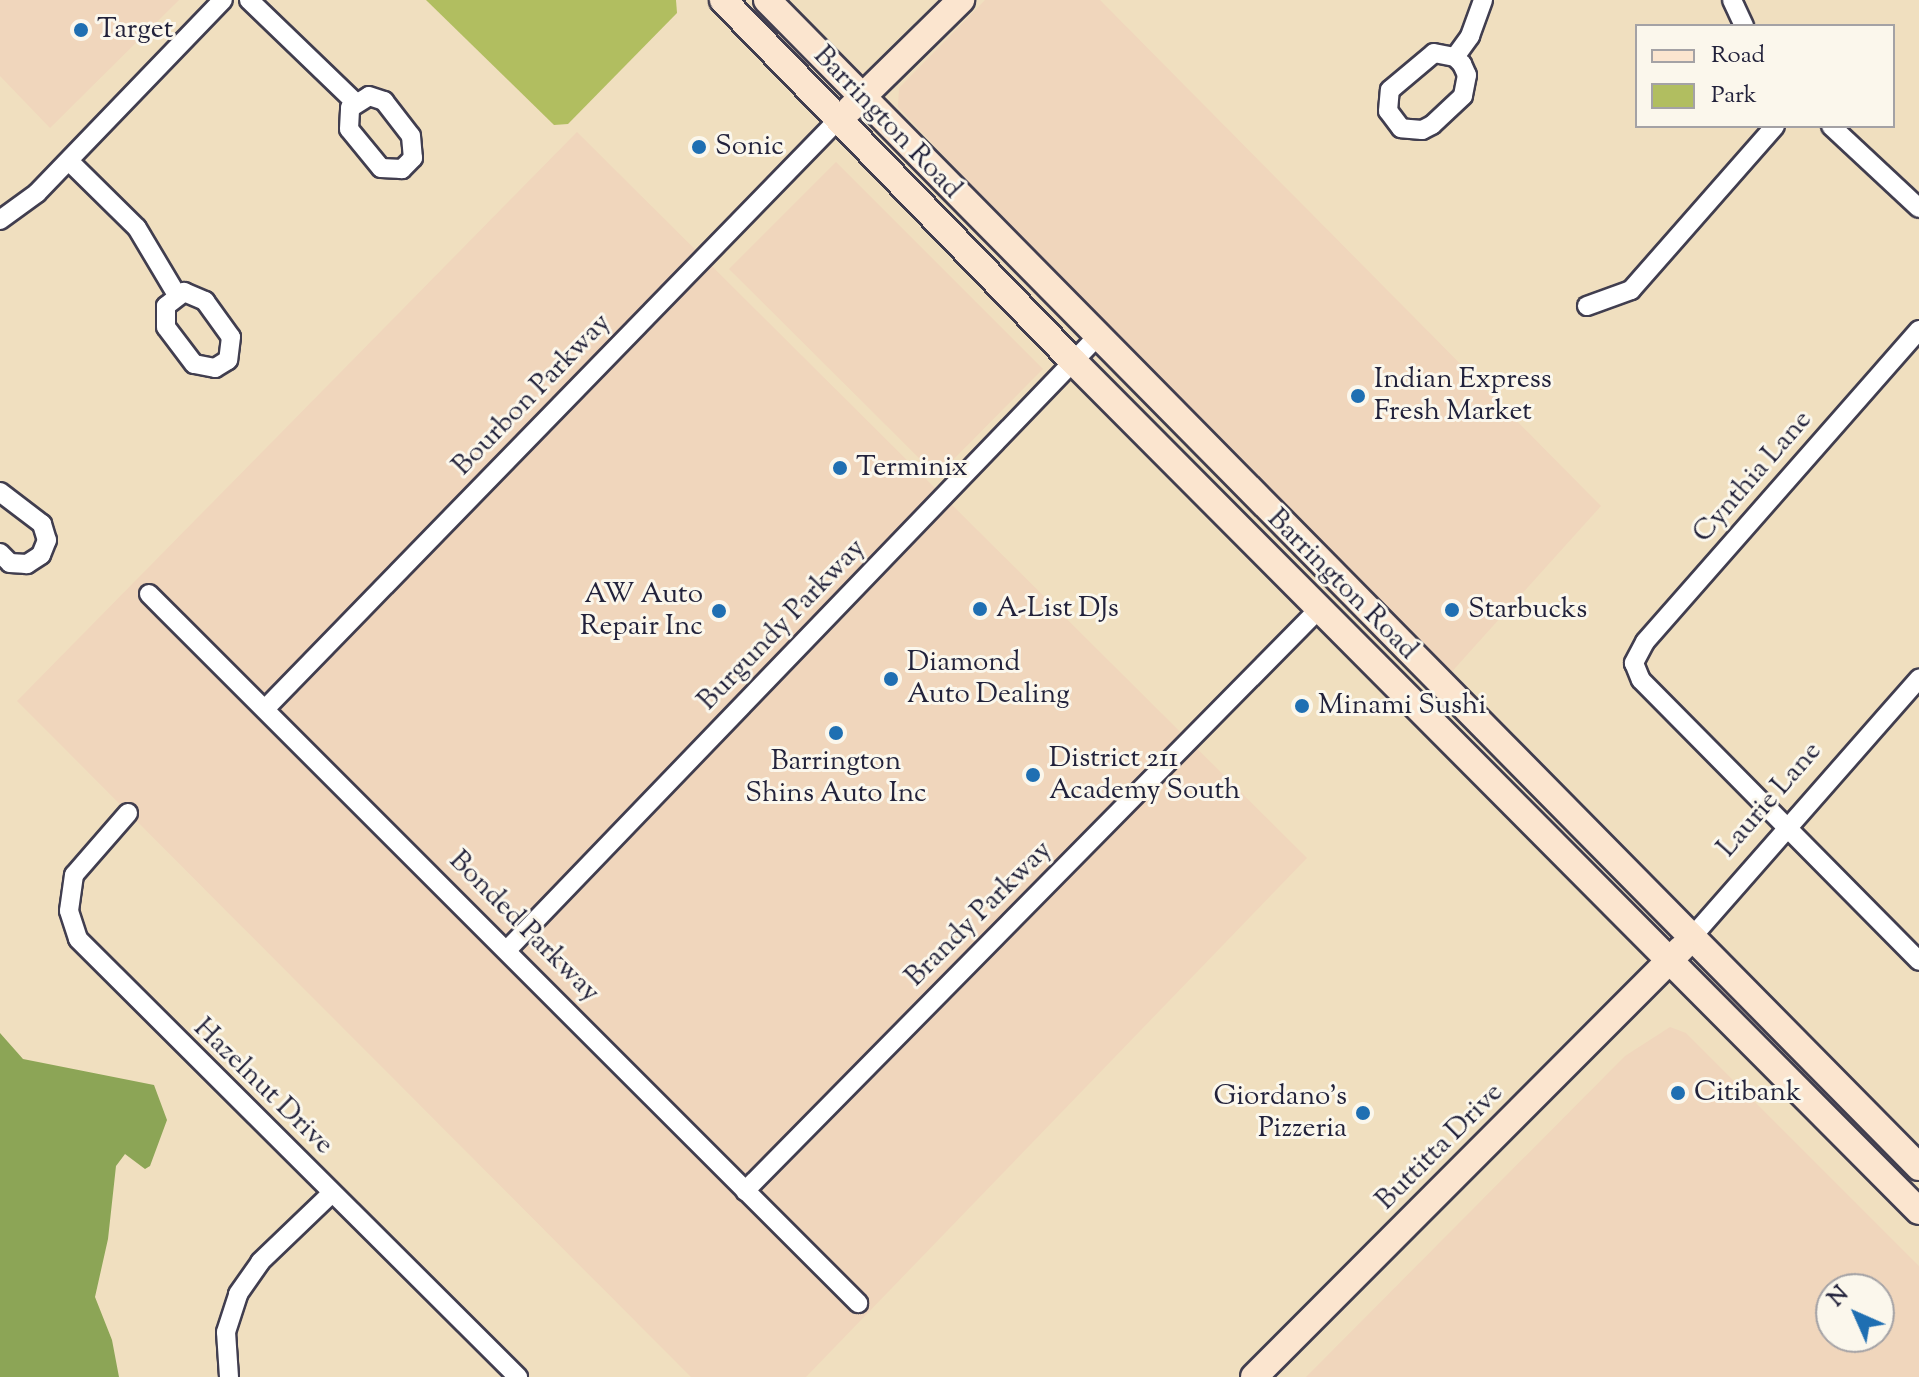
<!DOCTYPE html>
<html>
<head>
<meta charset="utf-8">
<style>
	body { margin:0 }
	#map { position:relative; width:1919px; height:1377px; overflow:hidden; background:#f0dfbf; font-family:"Sorts Mill Goudy",serif }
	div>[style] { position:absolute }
	.built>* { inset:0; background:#f0d6bc }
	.green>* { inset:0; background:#b1be60 }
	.forest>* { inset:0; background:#8ca556 }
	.roads { filter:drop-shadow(2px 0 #413e4f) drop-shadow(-2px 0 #413e4f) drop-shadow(0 2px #413e4f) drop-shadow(0 -2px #413e4f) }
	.street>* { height:18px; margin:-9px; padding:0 9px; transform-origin:9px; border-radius:9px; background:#fff }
	.secondary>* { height:26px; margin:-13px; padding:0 13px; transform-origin:13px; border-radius:13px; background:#fbe5cf }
	.dots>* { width:22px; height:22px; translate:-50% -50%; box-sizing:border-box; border:4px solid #fbf7ec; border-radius:50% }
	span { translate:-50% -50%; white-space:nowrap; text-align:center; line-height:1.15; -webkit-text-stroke:6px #fbf7ec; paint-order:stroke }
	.poi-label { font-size:28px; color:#22223b }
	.left { translate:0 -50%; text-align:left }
	.right { translate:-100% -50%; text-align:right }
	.street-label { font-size:28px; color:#22223b }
	.legend { position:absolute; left:1635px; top:24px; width:260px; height:104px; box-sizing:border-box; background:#fbf7ec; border:2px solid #a4a2a5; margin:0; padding:10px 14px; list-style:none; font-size:24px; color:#22223b }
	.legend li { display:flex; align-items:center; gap:16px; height:40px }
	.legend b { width:40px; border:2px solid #a4a2a5 }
	.north { position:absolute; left:1815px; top:1273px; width:80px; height:80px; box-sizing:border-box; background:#fbf7ec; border:2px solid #a4a2a5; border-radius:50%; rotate:315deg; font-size:22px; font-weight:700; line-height:32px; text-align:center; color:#22223b }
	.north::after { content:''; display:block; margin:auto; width:28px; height:36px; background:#1f6fb2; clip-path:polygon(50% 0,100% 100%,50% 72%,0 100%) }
</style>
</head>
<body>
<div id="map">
	<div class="built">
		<div style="clip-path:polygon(0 0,179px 0,50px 128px,0 76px)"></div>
		<div style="clip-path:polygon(985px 0,1100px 0,1601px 506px,1448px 676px,1114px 338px,898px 107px,899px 88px)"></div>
		<div style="clip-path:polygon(577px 132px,1307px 858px,806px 1377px,691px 1377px,17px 701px)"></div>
		<div style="clip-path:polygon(836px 162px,1043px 369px,937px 476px,729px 269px)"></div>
		<div style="clip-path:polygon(evenodd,1670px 1027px,1686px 1033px,1919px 1266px,1919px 1377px,1306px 1377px,1625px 1056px,1670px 1027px,1831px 1289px,1879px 1289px,1879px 1337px,1831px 1337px,1831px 1289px)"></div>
	</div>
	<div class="green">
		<div style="clip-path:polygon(426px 0,676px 0,677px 13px,568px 124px,554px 125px)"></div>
	</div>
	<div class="forest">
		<div style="clip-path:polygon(0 1033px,23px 1059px,154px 1085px,167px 1120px,150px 1166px,145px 1169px,125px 1154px,116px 1166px,108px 1239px,95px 1297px,112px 1340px,119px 1377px,0 1377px)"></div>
	</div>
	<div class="roads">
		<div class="street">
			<div style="left:249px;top:0;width:147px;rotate:43.9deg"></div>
			<div style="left:1732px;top:0;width:29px;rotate:65deg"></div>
			<div style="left:1434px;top:53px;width:21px;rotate:11deg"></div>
			<div style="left:1455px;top:57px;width:10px;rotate:45deg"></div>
			<div style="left:1462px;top:64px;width:12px;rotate:66deg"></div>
			<div style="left:1467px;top:75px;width:21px;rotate:101deg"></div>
			<div style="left:1463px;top:96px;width:42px;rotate:136.9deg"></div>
			<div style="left:1432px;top:125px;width:11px;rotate:153deg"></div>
			<div style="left:1422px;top:130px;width:21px;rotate:-175deg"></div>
			<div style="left:1401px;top:128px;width:21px;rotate:-127deg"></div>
			<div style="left:1388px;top:111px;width:21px;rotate:-85deg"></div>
			<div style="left:1390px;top:90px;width:57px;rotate:-40.1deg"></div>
			<div style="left:1455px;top:57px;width:26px;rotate:-54deg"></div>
			<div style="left:1470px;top:36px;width:38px;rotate:-70deg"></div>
			<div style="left:369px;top:96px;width:16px;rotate:18deg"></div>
			<div style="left:384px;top:101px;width:44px;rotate:52.4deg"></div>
			<div style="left:411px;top:136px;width:22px;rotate:85deg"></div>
			<div style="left:413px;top:158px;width:16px;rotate:135deg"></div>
			<div style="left:402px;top:169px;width:21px;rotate:-177deg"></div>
			<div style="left:381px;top:168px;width:50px;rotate:-129.4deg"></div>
			<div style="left:349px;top:129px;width:21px;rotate:-87deg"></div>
			<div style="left:350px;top:108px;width:22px;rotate:-32deg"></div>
			<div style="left:1831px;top:126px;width:120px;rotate:43deg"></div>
			<div style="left:69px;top:161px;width:95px;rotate:44.6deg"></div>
			<div style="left:137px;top:228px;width:78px;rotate:59.2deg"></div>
			<div style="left:0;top:220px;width:46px;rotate:-36.1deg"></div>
			<div style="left:37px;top:193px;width:268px;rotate:-46.1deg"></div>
			<div style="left:184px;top:292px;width:23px;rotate:23deg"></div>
			<div style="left:205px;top:301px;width:44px;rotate:54.2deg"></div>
			<div style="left:231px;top:337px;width:23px;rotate:97deg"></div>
			<div style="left:228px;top:360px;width:15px;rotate:148deg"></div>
			<div style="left:215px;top:368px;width:21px;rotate:-169deg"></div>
			<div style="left:194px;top:364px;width:46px;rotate:-127.1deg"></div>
			<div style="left:166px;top:327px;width:21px;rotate:-90deg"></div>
			<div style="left:166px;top:306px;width:23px;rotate:-38deg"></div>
			<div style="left:1587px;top:306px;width:47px;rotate:-20deg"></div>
			<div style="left:1631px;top:290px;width:218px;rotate:-48.7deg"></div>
			<div style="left:1919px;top:330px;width:415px;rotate:131.3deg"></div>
			<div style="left:1645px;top:642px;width:24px;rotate:118deg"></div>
			<div style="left:1634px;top:663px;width:18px;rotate:68deg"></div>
			<div style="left:1641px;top:680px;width:395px;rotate:45.3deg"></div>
			<div style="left:0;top:492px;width:53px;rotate:37.3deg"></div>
			<div style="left:42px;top:524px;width:17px;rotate:73deg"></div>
			<div style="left:47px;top:540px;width:16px;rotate:112deg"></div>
			<div style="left:41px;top:555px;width:17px;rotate:147deg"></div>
			<div style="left:27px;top:564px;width:17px;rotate:-177deg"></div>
			<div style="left:10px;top:563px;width:14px;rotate:-135deg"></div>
			<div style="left:149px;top:594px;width:1003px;rotate:45deg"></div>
			<div style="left:265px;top:709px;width:823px;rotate:-45.79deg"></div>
			<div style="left:128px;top:813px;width:82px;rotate:131.1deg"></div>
			<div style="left:74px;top:875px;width:36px;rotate:98deg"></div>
			<div style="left:69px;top:911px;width:29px;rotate:72deg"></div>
			<div style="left:78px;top:939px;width:621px;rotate:44.87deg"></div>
			<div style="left:1692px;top:937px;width:344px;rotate:-48.7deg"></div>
			<div style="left:507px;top:950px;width:851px;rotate:-46.1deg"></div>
			<div style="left:745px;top:1191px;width:819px;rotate:-45.4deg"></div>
			<div style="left:229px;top:1377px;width:45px;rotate:-93.8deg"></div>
			<div style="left:226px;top:1332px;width:40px;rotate:-72deg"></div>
			<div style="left:238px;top:1294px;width:39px;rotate:-55deg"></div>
			<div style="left:260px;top:1262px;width:100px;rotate:-43.8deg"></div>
		</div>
		<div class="secondary">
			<div style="left:723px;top:0;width:503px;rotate:45.89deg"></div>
			<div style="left:1073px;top:361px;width:1199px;rotate:45.14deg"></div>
			<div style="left:767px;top:0;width:1640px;rotate:45.37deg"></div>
			<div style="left:850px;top:109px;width:156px;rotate:-44.5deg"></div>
			<div style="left:1254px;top:1377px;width:605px;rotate:-45.07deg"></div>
		</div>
	</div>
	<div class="dots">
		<div style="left:81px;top:30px;background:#1f6fb2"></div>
		<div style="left:699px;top:147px;background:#1f6fb2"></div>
		<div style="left:1358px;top:396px;background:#1f6fb2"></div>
		<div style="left:840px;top:468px;background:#1f6fb2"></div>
		<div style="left:980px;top:609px;background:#1f6fb2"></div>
		<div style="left:1452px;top:610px;background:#1f6fb2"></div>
		<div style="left:719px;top:611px;background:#1f6fb2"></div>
		<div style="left:891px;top:679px;background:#1f6fb2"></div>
		<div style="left:1302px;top:706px;background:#1f6fb2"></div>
		<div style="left:836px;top:733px;background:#1f6fb2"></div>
		<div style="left:1033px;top:775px;background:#1f6fb2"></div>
		<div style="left:1678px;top:1093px;background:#1f6fb2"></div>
		<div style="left:1363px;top:1113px;background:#1f6fb2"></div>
	</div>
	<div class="poi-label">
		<span class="left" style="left:97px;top:30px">Target</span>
		<span class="left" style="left:715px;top:147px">Sonic</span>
		<span class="left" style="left:1374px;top:396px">Indian Express<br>Fresh Market</span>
		<span class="left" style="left:856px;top:468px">Terminix</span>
		<span class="right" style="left:703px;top:611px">AW Auto<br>Repair Inc</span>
		<span class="left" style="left:996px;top:609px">A-List DJs</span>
		<span class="left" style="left:1468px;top:610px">Starbucks</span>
		<span class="left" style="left:907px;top:679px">Diamond<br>Auto Dealing</span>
		<span class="left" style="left:1318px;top:706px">Minami Sushi</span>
		<span class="left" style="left:1049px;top:775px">District 211<br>Academy South</span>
		<span style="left:836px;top:778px">Barrington<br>Shins Auto Inc</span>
		<span class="left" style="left:1694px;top:1093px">Citibank</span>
		<span class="right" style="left:1347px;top:1113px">Giordano's<br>Pizzeria</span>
	</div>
	<div class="street-label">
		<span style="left:887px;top:123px;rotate:46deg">Barrington Road</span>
		<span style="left:532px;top:395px;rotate:-46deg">Bourbon Parkway</span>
		<span style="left:1753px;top:477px;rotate:-49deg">Cynthia Lane</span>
		<span style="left:1342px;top:585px;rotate:45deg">Barrington Road</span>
		<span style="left:782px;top:625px;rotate:-46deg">Burgundy Parkway</span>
		<span style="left:1770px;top:800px;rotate:-49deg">Laurie Lane</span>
		<span style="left:979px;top:914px;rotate:-45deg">Brandy Parkway</span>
		<span style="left:524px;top:927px;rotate:45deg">Bonded Parkway</span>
		<span style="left:263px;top:1087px;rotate:44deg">Hazelnut Drive</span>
		<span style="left:1440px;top:1147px;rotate:-45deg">Buttitta Drive</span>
	</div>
	<ul class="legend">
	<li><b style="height:10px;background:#fbe5cf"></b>Road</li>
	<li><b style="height:22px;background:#b1be60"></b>Park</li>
	</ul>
	<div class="north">N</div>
</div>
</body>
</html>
